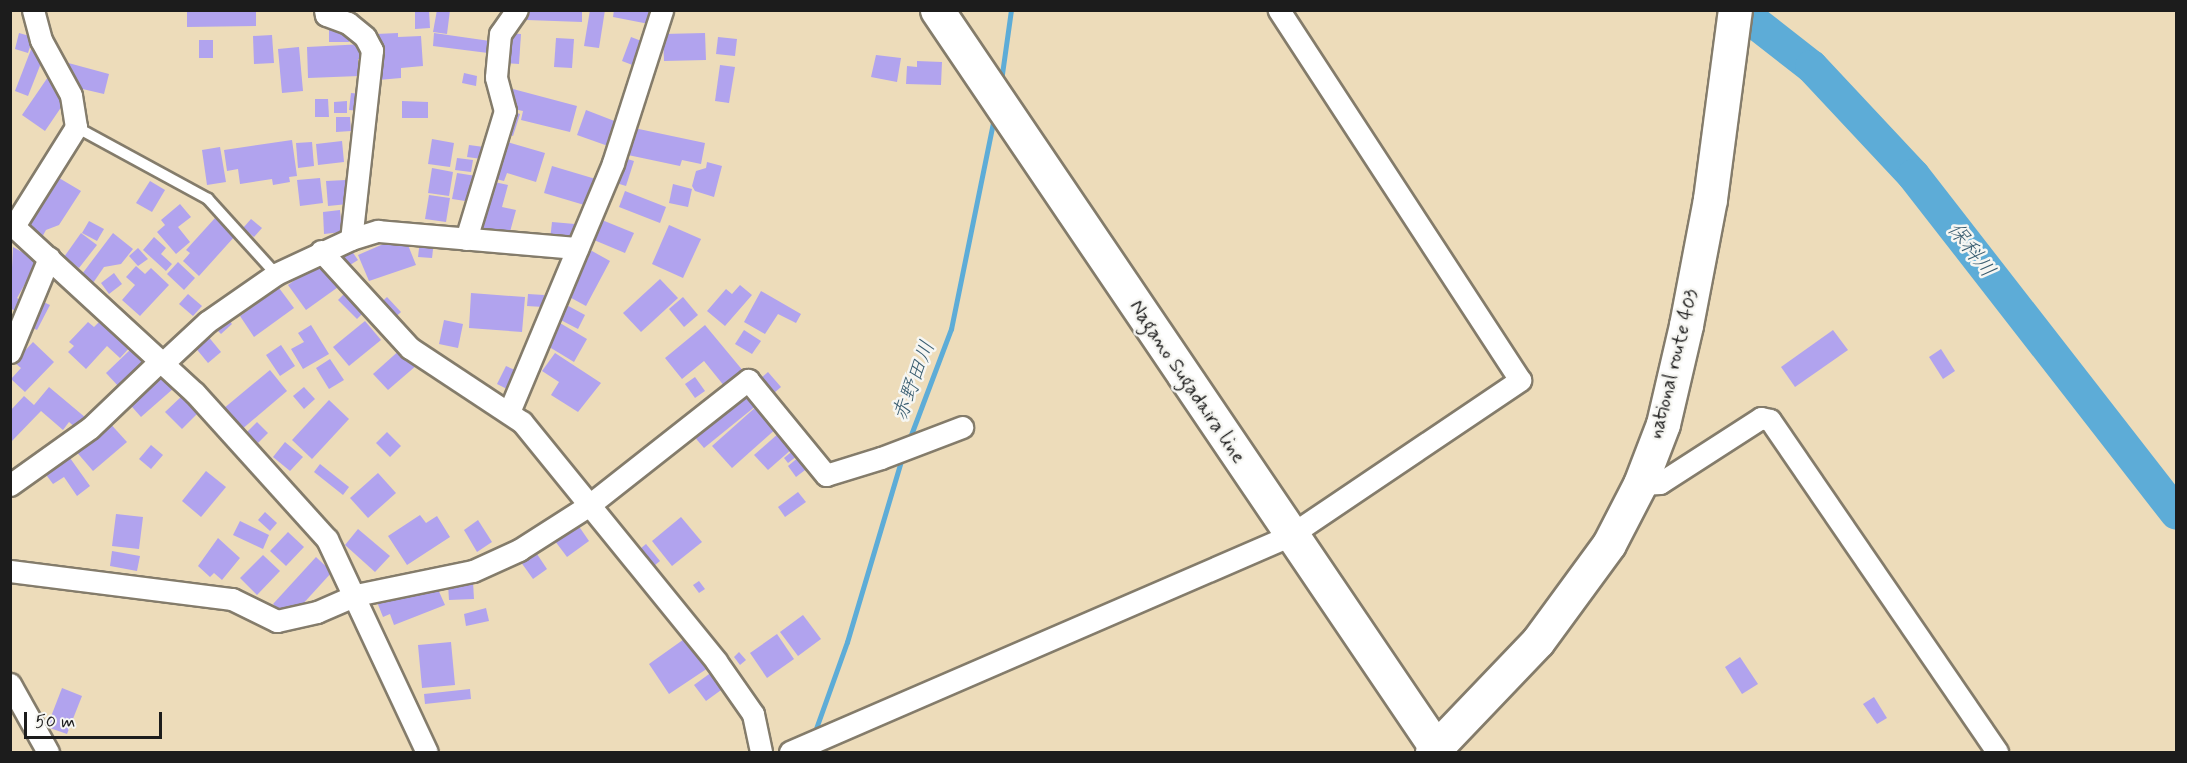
<!DOCTYPE html>
<html>
<head>
<meta charset="utf-8">
<style>
	body { margin:0 }
	#map { position:relative; width:2187px; height:763px; overflow:hidden; background:#eddcba; font-family:Mynerve,"Klee One",sans-serif }
	div>[style] { position:absolute }
	.stream>* { height:5px; margin:-2.5px; padding:0 2.5px; transform-origin:2.5px; border-radius:2.5px; background:#5dacd7 }
	.river>* { height:33px; margin:-16.5px; padding:0 16.5px; transform-origin:16.5px; border-radius:16.5px; background:#5dacd7 }
	.building>* { inset:0; background:#b1a3ee }
	.roads { filter:drop-shadow(2px 0 #847c6b) drop-shadow(-2px 0 #847c6b) drop-shadow(0 2px #847c6b) drop-shadow(0 -2px #847c6b) }
	.lane>* { height:10px; margin:-5px; padding:0 5px; transform-origin:5px; border-radius:5px; background:#fff }
	.street>* { height:21px; margin:-10.5px; padding:0 10.5px; transform-origin:10.5px; border-radius:10.5px; background:#fff }
	.primary>* { height:33px; margin:-16.5px; padding:0 16.5px; transform-origin:16.5px; border-radius:16.5px; background:#fff }
	.highway>* { height:33px; margin:-16.5px; padding:0 16.5px; transform-origin:16.5px; border-radius:16.5px; background:#fff }
	span { translate:-50% -50%; white-space:nowrap; text-align:center; line-height:1.15; -webkit-text-stroke:5px #f6f6f2; paint-order:stroke }
	.street-label { font-size:20px; color:#1c1c1c }
	.water-label { font-size:21px; color:#395d70; font-style:italic }
	.frame { position:absolute; inset:0; border:12px solid #1c1c1c; pointer-events:none }
	.scale { position:absolute; left:24px; top:712px; width:138px; height:27px; box-sizing:border-box; border:3px solid #1c1c1c; border-top:0; padding-left:8px; font-size:18px; line-height:21px; white-space:nowrap; color:#1c1c1c; -webkit-text-stroke:4px #f6f6f2; paint-order:stroke }
</style>
</head>
<body>
<div id="map">
	<div class="stream">
		<div style="left:1001px;top:81px;width:72px;rotate:-82deg"></div>
		<div style="left:909px;top:440px;width:119px;rotate:-69.3deg"></div>
		<div style="left:951px;top:329px;width:216px;rotate:-78.5deg"></div>
		<div style="left:814px;top:734px;width:98px;rotate:-70.3deg"></div>
		<div style="left:847px;top:642px;width:192px;rotate:-73.4deg"></div>
	</div>
	<div class="river">
		<div style="left:1739px;top:10px;width:91px;rotate:37.9deg"></div>
		<div style="left:1811px;top:66px;width:149px;rotate:46.9deg"></div>
		<div style="left:1913px;top:175px;width:428px;rotate:52.1deg"></div>
	</div>
	<div class="building">
		<div style="clip-path:polygon(187px 10px,256px 10px,256px 26px,187px 27px)"></div>
		<div style="clip-path:polygon(415px 10px,429px 10px,430px 28px,415px 29px)"></div>
		<div style="clip-path:polygon(437px 10px,450px 10px,447px 34px,433px 32px)"></div>
		<div style="clip-path:polygon(527px 10px,582px 10px,582px 22px,527px 20px)"></div>
		<div style="clip-path:polygon(590px 10px,605px 10px,599px 48px,584px 46px)"></div>
		<div style="clip-path:polygon(614px 10px,652px 10px,649px 24px,613px 17px)"></div>
		<div style="clip-path:polygon(349px 27px,349px 42px,329px 42px,329px 28px)"></div>
		<div style="clip-path:polygon(19px 33px,33px 37px,28px 53px,15px 49px)"></div>
		<div style="clip-path:polygon(398px 33px,398px 37px,421px 36px,423px 66px,401px 68px,401px 78px,378px 80px,376px 34px)"></div>
		<div style="clip-path:polygon(434px 33px,490px 41px,488px 53px,433px 46px)"></div>
		<div style="clip-path:polygon(506px 33px,521px 34px,519px 64px,503px 63px)"></div>
		<div style="clip-path:polygon(705px 33px,706px 60px,664px 61px,663px 34px)"></div>
		<div style="clip-path:polygon(272px 35px,274px 63px,254px 64px,253px 36px)"></div>
		<div style="clip-path:polygon(631px 37px,644px 42px,635px 66px,622px 61px)"></div>
		<div style="clip-path:polygon(718px 37px,737px 39px,735px 56px,716px 54px)"></div>
		<div style="clip-path:polygon(556px 38px,574px 39px,572px 68px,554px 67px)"></div>
		<div style="clip-path:polygon(35px 39px,45px 53px,28px 96px,15px 91px)"></div>
		<div style="clip-path:polygon(199px 40px,213px 40px,213px 58px,199px 58px)"></div>
		<div style="clip-path:polygon(364px 44px,364px 59px,358px 59px,359px 76px,308px 78px,307px 47px)"></div>
		<div style="clip-path:polygon(299px 47px,303px 91px,282px 93px,278px 49px)"></div>
		<div style="clip-path:polygon(876px 55px,901px 58px,897px 82px,871px 77px)"></div>
		<div style="clip-path:polygon(61px 61px,109px 74px,104px 94px,74px 87px)"></div>
		<div style="clip-path:polygon(917px 61px,942px 62px,941px 85px,906px 84px,907px 66px,917px 67px)"></div>
		<div style="clip-path:polygon(720px 65px,735px 67px,729px 103px,715px 101px)"></div>
		<div style="clip-path:polygon(464px 73px,477px 76px,476px 86px,462px 83px)"></div>
		<div style="clip-path:polygon(48px 77px,62px 86px,64px 93px,59px 99px,62px 106px,45px 131px,22px 115px)"></div>
		<div style="clip-path:polygon(513px 89px,577px 106px,570px 132px,521px 120px,523px 111px,509px 108px)"></div>
		<div style="clip-path:polygon(351px 93px,362px 94px,360px 111px,349px 110px)"></div>
		<div style="clip-path:polygon(315px 99px,328px 99px,329px 117px,315px 117px)"></div>
		<div style="clip-path:polygon(347px 101px,347px 113px,334px 113px,334px 102px)"></div>
		<div style="clip-path:polygon(402px 101px,428px 102px,428px 118px,402px 118px)"></div>
		<div style="clip-path:polygon(509px 110px,520px 114px,513px 136px,502px 132px)"></div>
		<div style="clip-path:polygon(586px 110px,617px 122px,608px 146px,577px 135px)"></div>
		<div style="clip-path:polygon(336px 117px,350px 117px,351px 131px,336px 132px)"></div>
		<div style="clip-path:polygon(634px 128px,705px 143px,701px 164px,682px 160px,680px 166px,628px 155px)"></div>
		<div style="clip-path:polygon(432px 139px,454px 143px,450px 167px,428px 164px)"></div>
		<div style="clip-path:polygon(292px 140px,297px 176px,289px 177px,290px 182px,273px 185px,272px 179px,240px 184px,238px 169px,227px 171px,224px 150px)"></div>
		<div style="clip-path:polygon(342px 141px,344px 162px,318px 165px,316px 144px)"></div>
		<div style="clip-path:polygon(504px 141px,545px 153px,536px 182px,507px 173px,504px 181px,492px 178px)"></div>
		<div style="clip-path:polygon(312px 142px,314px 166px,298px 168px,296px 143px)"></div>
		<div style="clip-path:polygon(469px 145px,484px 147px,482px 159px,467px 157px)"></div>
		<div style="clip-path:polygon(220px 147px,226px 182px,207px 185px,202px 150px)"></div>
		<div style="clip-path:polygon(621px 157px,634px 161px,626px 186px,613px 182px)"></div>
		<div style="clip-path:polygon(457px 158px,473px 160px,471px 172px,455px 170px)"></div>
		<div style="clip-path:polygon(707px 162px,722px 166px,714px 197px,695px 191px,692px 186px,696px 171px,706px 168px)"></div>
		<div style="clip-path:polygon(552px 166px,599px 180px,591px 207px,544px 193px)"></div>
		<div style="clip-path:polygon(432px 168px,453px 172px,449px 196px,428px 193px)"></div>
		<div style="clip-path:polygon(457px 173px,476px 176px,472px 202px,452px 199px)"></div>
		<div style="clip-path:polygon(54px 175px,81px 191px,59px 225px,46px 230px,41px 239px,22px 226px)"></div>
		<div style="clip-path:polygon(320px 178px,323px 203px,300px 206px,297px 180px)"></div>
		<div style="clip-path:polygon(346px 180px,348px 204px,328px 206px,326px 181px)"></div>
		<div style="clip-path:polygon(150px 181px,165px 190px,152px 212px,136px 203px)"></div>
		<div style="clip-path:polygon(490px 181px,508px 185px,502px 207px,516px 210px,508px 239px,477px 231px)"></div>
		<div style="clip-path:polygon(673px 184px,692px 189px,688px 207px,669px 203px)"></div>
		<div style="clip-path:polygon(625px 191px,666px 207px,660px 223px,619px 207px)"></div>
		<div style="clip-path:polygon(429px 195px,450px 198px,446px 222px,425px 219px)"></div>
		<div style="clip-path:polygon(180px 204px,191px 217px,178px 227px,190px 242px,176px 254px,157px 232px,165px 225px,161px 220px)"></div>
		<div style="clip-path:polygon(340px 210px,342px 232px,324px 234px,323px 212px)"></div>
		<div style="clip-path:polygon(215px 218px,235px 236px,199px 276px,183px 261px,190px 253px,186px 250px)"></div>
		<div style="clip-path:polygon(251px 219px,262px 228px,254px 237px,243px 228px)"></div>
		<div style="clip-path:polygon(602px 220px,634px 233px,625px 253px,594px 240px)"></div>
		<div style="clip-path:polygon(89px 221px,104px 229px,97px 241px,82px 233px)"></div>
		<div style="clip-path:polygon(552px 222px,575px 224px,573px 243px,550px 240px)"></div>
		<div style="clip-path:polygon(669px 225px,701px 239px,683px 278px,652px 264px)"></div>
		<div style="clip-path:polygon(81px 233px,97px 245px,79px 268px,64px 257px)"></div>
		<div style="clip-path:polygon(113px 233px,133px 249px,121px 264px,104px 267px,93px 283px,82px 274px)"></div>
		<div style="clip-path:polygon(404px 235px,416px 265px,369px 281px,358px 255px)"></div>
		<div style="clip-path:polygon(154px 237px,166px 248px,161px 254px,172px 264px,166px 271px,143px 250px)"></div>
		<div style="clip-path:polygon(420px 240px,434px 241px,432px 258px,418px 257px)"></div>
		<div style="clip-path:polygon(347px 244px,358px 260px,342px 270px,332px 253px)"></div>
		<div style="clip-path:polygon(13px 247px,38px 261px,17px 298px,23px 302px,17px 312px,10px 308px)"></div>
		<div style="clip-path:polygon(138px 248px,148px 259px,138px 266px,129px 256px)"></div>
		<div style="clip-path:polygon(592px 251px,610px 261px,586px 306px,562px 293px,583px 253px)"></div>
		<div style="clip-path:polygon(322px 260px,341px 285px,306px 310px,288px 285px)"></div>
		<div style="clip-path:polygon(178px 262px,195px 278px,184px 290px,167px 274px)"></div>
		<div style="clip-path:polygon(136px 266px,145px 274px,151px 268px,169px 285px,140px 316px,122px 300px,135px 285px,126px 277px)"></div>
		<div style="clip-path:polygon(114px 273px,122px 284px,109px 294px,101px 283px)"></div>
		<div style="clip-path:polygon(660px 279px,678px 298px,641px 332px,623px 313px)"></div>
		<div style="clip-path:polygon(740px 285px,752px 295px,725px 326px,707px 311px,726px 289px,732px 294px)"></div>
		<div style="clip-path:polygon(279px 288px,294px 308px,254px 337px,240px 316px)"></div>
		<div style="clip-path:polygon(348px 290px,367px 309px,357px 319px,338px 300px)"></div>
		<div style="clip-path:polygon(761px 291px,801px 314px,796px 323px,778px 314px,765px 334px,744px 322px)"></div>
		<div style="clip-path:polygon(471px 293px,525px 297px,522px 332px,469px 328px)"></div>
		<div style="clip-path:polygon(188px 294px,202px 306px,193px 316px,179px 304px)"></div>
		<div style="clip-path:polygon(528px 294px,544px 295px,543px 307px,527px 306px)"></div>
		<div style="clip-path:polygon(387px 297px,401px 312px,389px 323px,375px 308px)"></div>
		<div style="clip-path:polygon(683px 297px,698px 315px,684px 327px,669px 309px)"></div>
		<div style="clip-path:polygon(37px 299px,50px 305px,37px 330px,24px 324px)"></div>
		<div style="clip-path:polygon(561px 302px,585px 315px,578px 329px,553px 316px)"></div>
		<div style="clip-path:polygon(224px 314px,232px 324px,221px 334px,212px 325px)"></div>
		<div style="clip-path:polygon(103px 318px,132px 345px,120px 358px,107px 346px,86px 369px,68px 352px,74px 346px,69px 342px,88px 322px,94px 327px)"></div>
		<div style="clip-path:polygon(444px 320px,463px 324px,458px 348px,439px 344px)"></div>
		<div style="clip-path:polygon(365px 321px,381px 340px,349px 366px,333px 347px)"></div>
		<div style="clip-path:polygon(560px 323px,587px 339px,574px 362px,546px 345px)"></div>
		<div style="clip-path:polygon(311px 325px,329px 354px,303px 369px,291px 349px,304px 342px,298px 333px)"></div>
		<div style="clip-path:polygon(705px 325px,744px 372px,725px 387px,704px 361px,682px 379px,665px 358px)"></div>
		<div style="clip-path:polygon(744px 330px,761px 341px,752px 354px,735px 344px)"></div>
		<div style="clip-path:polygon(1833px 330px,1848px 350px,1795px 387px,1781px 367px)"></div>
		<div style="clip-path:polygon(207px 335px,221px 352px,208px 363px,194px 346px)"></div>
		<div style="clip-path:polygon(33px 342px,54px 362px,25px 392px,11px 379px,21px 368px,14px 362px)"></div>
		<div style="clip-path:polygon(281px 345px,295px 366px,280px 376px,266px 355px)"></div>
		<div style="clip-path:polygon(132px 348px,145px 362px,119px 387px,106px 373px)"></div>
		<div style="clip-path:polygon(402px 348px,417px 365px,388px 390px,373px 374px)"></div>
		<div style="clip-path:polygon(1941px 349px,1955px 371px,1943px 379px,1929px 357px)"></div>
		<div style="clip-path:polygon(555px 353px,601px 383px,578px 412px,551px 395px,559px 382px,542px 371px)"></div>
		<div style="clip-path:polygon(330px 359px,344px 380px,329px 389px,316px 368px)"></div>
		<div style="clip-path:polygon(506px 366px,515px 370px,507px 389px,497px 384px)"></div>
		<div style="clip-path:polygon(270px 370px,287px 391px,241px 430px,223px 409px)"></div>
		<div style="clip-path:polygon(159px 371px,174px 388px,141px 417px,126px 400px)"></div>
		<div style="clip-path:polygon(768px 372px,781px 387px,774px 393px,761px 378px)"></div>
		<div style="clip-path:polygon(695px 377px,705px 391px,695px 398px,685px 384px)"></div>
		<div style="clip-path:polygon(49px 387px,86px 418px,76px 428px,69px 422px,63px 430px,41px 411px,10px 443px,10px 411px,24px 396px,34px 405px)"></div>
		<div style="clip-path:polygon(304px 387px,315px 399px,304px 409px,293px 396px)"></div>
		<div style="clip-path:polygon(745px 391px,757px 405px,704px 448px,692px 434px)"></div>
		<div style="clip-path:polygon(183px 395px,200px 411px,182px 429px,165px 412px)"></div>
		<div style="clip-path:polygon(329px 400px,349px 419px,312px 459px,292px 440px)"></div>
		<div style="clip-path:polygon(757px 406px,777px 428px,732px 468px,712px 446px)"></div>
		<div style="clip-path:polygon(107px 420px,127px 442px,93px 471px,74px 449px)"></div>
		<div style="clip-path:polygon(257px 422px,268px 433px,258px 443px,247px 432px)"></div>
		<div style="clip-path:polygon(387px 432px,401px 446px,390px 457px,376px 443px)"></div>
		<div style="clip-path:polygon(779px 433px,793px 448px,768px 470px,754px 455px)"></div>
		<div style="clip-path:polygon(285px 442px,303px 457px,290px 471px,273px 457px)"></div>
		<div style="clip-path:polygon(151px 445px,163px 455px,151px 469px,139px 459px)"></div>
		<div style="clip-path:polygon(796px 448px,801px 453px,788px 463px,784px 458px)"></div>
		<div style="clip-path:polygon(65px 451px,90px 486px,77px 496px,64px 477px,53px 484px,41px 468px)"></div>
		<div style="clip-path:polygon(800px 456px,809px 467px,796px 477px,788px 466px)"></div>
		<div style="clip-path:polygon(320px 464px,349px 487px,343px 495px,314px 472px)"></div>
		<div style="clip-path:polygon(206px 471px,226px 487px,201px 517px,182px 501px)"></div>
		<div style="clip-path:polygon(378px 473px,396px 493px,368px 518px,350px 498px)"></div>
		<div style="clip-path:polygon(798px 492px,806px 502px,785px 517px,778px 507px)"></div>
		<div style="clip-path:polygon(265px 512px,277px 523px,270px 531px,258px 520px)"></div>
		<div style="clip-path:polygon(116px 514px,143px 517px,139px 549px,112px 546px)"></div>
		<div style="clip-path:polygon(420px 515px,426px 523px,437px 516px,450px 537px,407px 565px,388px 536px)"></div>
		<div style="clip-path:polygon(681px 517px,702px 542px,672px 566px,652px 541px)"></div>
		<div style="clip-path:polygon(478px 520px,492px 542px,477px 552px,464px 530px)"></div>
		<div style="clip-path:polygon(240px 521px,269px 535px,263px 549px,233px 535px)"></div>
		<div style="clip-path:polygon(578px 525px,589px 541px,567px 557px,555px 541px)"></div>
		<div style="clip-path:polygon(358px 529px,390px 556px,375px 572px,345px 545px)"></div>
		<div style="clip-path:polygon(288px 532px,304px 547px,286px 566px,270px 551px)"></div>
		<div style="clip-path:polygon(218px 538px,240px 558px,222px 580px,214px 573px,210px 577px,198px 566px)"></div>
		<div style="clip-path:polygon(646px 544px,660px 561px,649px 570px,634px 554px)"></div>
		<div style="clip-path:polygon(533px 548px,547px 569px,533px 579px,518px 558px)"></div>
		<div style="clip-path:polygon(112px 551px,140px 556px,137px 571px,110px 566px)"></div>
		<div style="clip-path:polygon(263px 555px,280px 571px,257px 595px,240px 578px)"></div>
		<div style="clip-path:polygon(316px 557px,332px 572px,301px 606px,281px 612px,273px 604px)"></div>
		<div style="clip-path:polygon(429px 580px,437px 587px,445px 605px,394px 625px,390px 614px,383px 617px,377px 602px)"></div>
		<div style="clip-path:polygon(699px 581px,705px 589px,699px 593px,693px 585px)"></div>
		<div style="clip-path:polygon(473px 582px,474px 599px,449px 600px,448px 584px)"></div>
		<div style="clip-path:polygon(486px 608px,489px 621px,466px 626px,464px 614px)"></div>
		<div style="clip-path:polygon(803px 615px,821px 639px,798px 656px,780px 632px)"></div>
		<div style="clip-path:polygon(777px 634px,794px 659px,767px 678px,750px 653px)"></div>
		<div style="clip-path:polygon(687px 637px,708px 668px,669px 694px,649px 664px)"></div>
		<div style="clip-path:polygon(451px 642px,455px 685px,422px 688px,418px 645px)"></div>
		<div style="clip-path:polygon(739px 652px,746px 660px,740px 665px,734px 657px)"></div>
		<div style="clip-path:polygon(1740px 657px,1758px 684px,1742px 694px,1725px 667px)"></div>
		<div style="clip-path:polygon(716px 669px,728px 685px,706px 701px,694px 685px)"></div>
		<div style="clip-path:polygon(62px 688px,82px 696px,67px 734px,47px 727px)"></div>
		<div style="clip-path:polygon(470px 689px,471px 699px,425px 704px,424px 694px)"></div>
		<div style="clip-path:polygon(1874px 697px,1887px 718px,1877px 724px,1863px 704px)"></div>
	</div>
	<div class="roads">
		<div class="lane">
			<div style="left:76px;top:127px;width:150px;rotate:28.6deg"></div>
			<div style="left:208px;top:199px;width:101px;rotate:47.8deg"></div>
		</div>
		<div class="street">
			<div style="left:325px;top:10px;width:5px;rotate:79deg"></div>
			<div style="left:326px;top:15px;width:23px;rotate:20deg"></div>
			<div style="left:348px;top:23px;width:22px;rotate:39deg"></div>
			<div style="left:365px;top:37px;width:15px;rotate:62deg"></div>
			<div style="left:372px;top:50px;width:190px;rotate:96.3deg"></div>
			<div style="left:351px;top:239px;width:28px;rotate:-17deg"></div>
			<div style="left:378px;top:231px;width:200px;rotate:4.9deg"></div>
			<div style="left:10px;top:223px;width:251px;rotate:42.6deg"></div>
			<div style="left:195px;top:393px;width:197px;rotate:47.9deg"></div>
			<div style="left:327px;top:539px;width:235px;rotate:64.9deg"></div>
			<div style="left:14px;top:226px;width:117px;rotate:-57.9deg"></div>
			<div style="left:76px;top:127px;width:32px;rotate:-99deg"></div>
			<div style="left:71px;top:95px;width:63px;rotate:-118.6deg"></div>
			<div style="left:41px;top:40px;width:31px;rotate:-105deg"></div>
			<div style="left:466px;top:239px;width:134px;rotate:-73.1deg"></div>
			<div style="left:505px;top:111px;width:35px;rotate:-105deg"></div>
			<div style="left:496px;top:77px;width:43px;rotate:-84.7deg"></div>
			<div style="left:500px;top:34px;width:29px;rotate:-55deg"></div>
			<div style="left:321px;top:251px;width:132px;rotate:47.5deg"></div>
			<div style="left:410px;top:348px;width:134px;rotate:33.5deg"></div>
			<div style="left:522px;top:422px;width:308px;rotate:50.9deg"></div>
			<div style="left:716px;top:661px;width:65px;rotate:55.1deg"></div>
			<div style="left:753px;top:714px;width:39px;rotate:78deg"></div>
			<div style="left:10px;top:352px;width:102px;rotate:-67.5deg"></div>
			<div style="left:163px;top:363px;width:60px;rotate:-43deg"></div>
			<div style="left:207px;top:322px;width:84px;rotate:-34.8deg"></div>
			<div style="left:276px;top:274px;width:83px;rotate:-25deg"></div>
			<div style="left:509px;top:412px;width:270px;rotate:-67.3deg"></div>
			<div style="left:613px;top:163px;width:161px;rotate:-72.2deg"></div>
			<div style="left:1640px;top:484px;width:20px;rotate:-3deg"></div>
			<div style="left:1660px;top:483px;width:120px;rotate:-32.8deg"></div>
			<div style="left:1761px;top:418px;width:9px;rotate:13deg"></div>
			<div style="left:1770px;top:420px;width:402px;rotate:55.6deg"></div>
			<div style="left:10px;top:485px;width:98px;rotate:-35.5deg"></div>
			<div style="left:90px;top:428px;width:97px;rotate:-43.7deg"></div>
			<div style="left:10px;top:571px;width:224px;rotate:7.2deg"></div>
			<div style="left:232px;top:599px;width:50px;rotate:26.1deg"></div>
			<div style="left:277px;top:621px;width:41px;rotate:-12.7deg"></div>
			<div style="left:317px;top:612px;width:43px;rotate:-23.6deg"></div>
			<div style="left:356px;top:595px;width:119px;rotate:-11.6deg"></div>
			<div style="left:473px;top:571px;width:51px;rotate:-24.5deg"></div>
			<div style="left:519px;top:550px;width:82px;rotate:-32.5deg"></div>
			<div style="left:588px;top:506px;width:204px;rotate:-38.2deg"></div>
			<div style="left:748px;top:380px;width:123px;rotate:50.6deg"></div>
			<div style="left:826px;top:475px;width:58px;rotate:-17.2deg"></div>
			<div style="left:881px;top:458px;width:87px;rotate:-20.9deg"></div>
			<div style="left:10px;top:684px;width:78px;rotate:60.8deg"></div>
			<div style="left:790px;top:752px;width:544px;rotate:-23.41deg"></div>
			<div style="left:1289px;top:536px;width:279px;rotate:-34deg"></div>
			<div style="left:1520px;top:380px;width:442px;rotate:-123.1deg"></div>
		</div>
		<div class="primary">
			<div style="left:937px;top:10px;width:896px;rotate:55.92deg"></div>
		</div>
		<div class="highway">
			<div style="left:1432px;top:752px;width:153px;rotate:-46.3deg"></div>
			<div style="left:1538px;top:641px;width:120px;rotate:-53.8deg"></div>
			<div style="left:1609px;top:544px;width:68px;rotate:-62.7deg"></div>
			<div style="left:1640px;top:484px;width:64px;rotate:-69deg"></div>
			<div style="left:1663px;top:424px;width:102px;rotate:-76.9deg"></div>
			<div style="left:1686px;top:325px;width:128px;rotate:-79.2deg"></div>
			<div style="left:1710px;top:199px;width:191px;rotate:-82.5deg"></div>
		</div>
	</div>
	<div class="street-label">
		<span style="left:1674px;top:364px;rotate:-76deg">national route 403</span>
		<span style="left:1187px;top:382px;rotate:56deg">Nagano Sugadaira line</span>
	</div>
	<div class="water-label">
		<span style="left:1971px;top:250px;rotate:52deg">保科川</span>
		<span style="left:914px;top:381px;rotate:-69deg">赤野田川</span>
	</div>
	<div class="frame"></div>
	<div class="scale">50 m</div>
</div>
</body>
</html>
